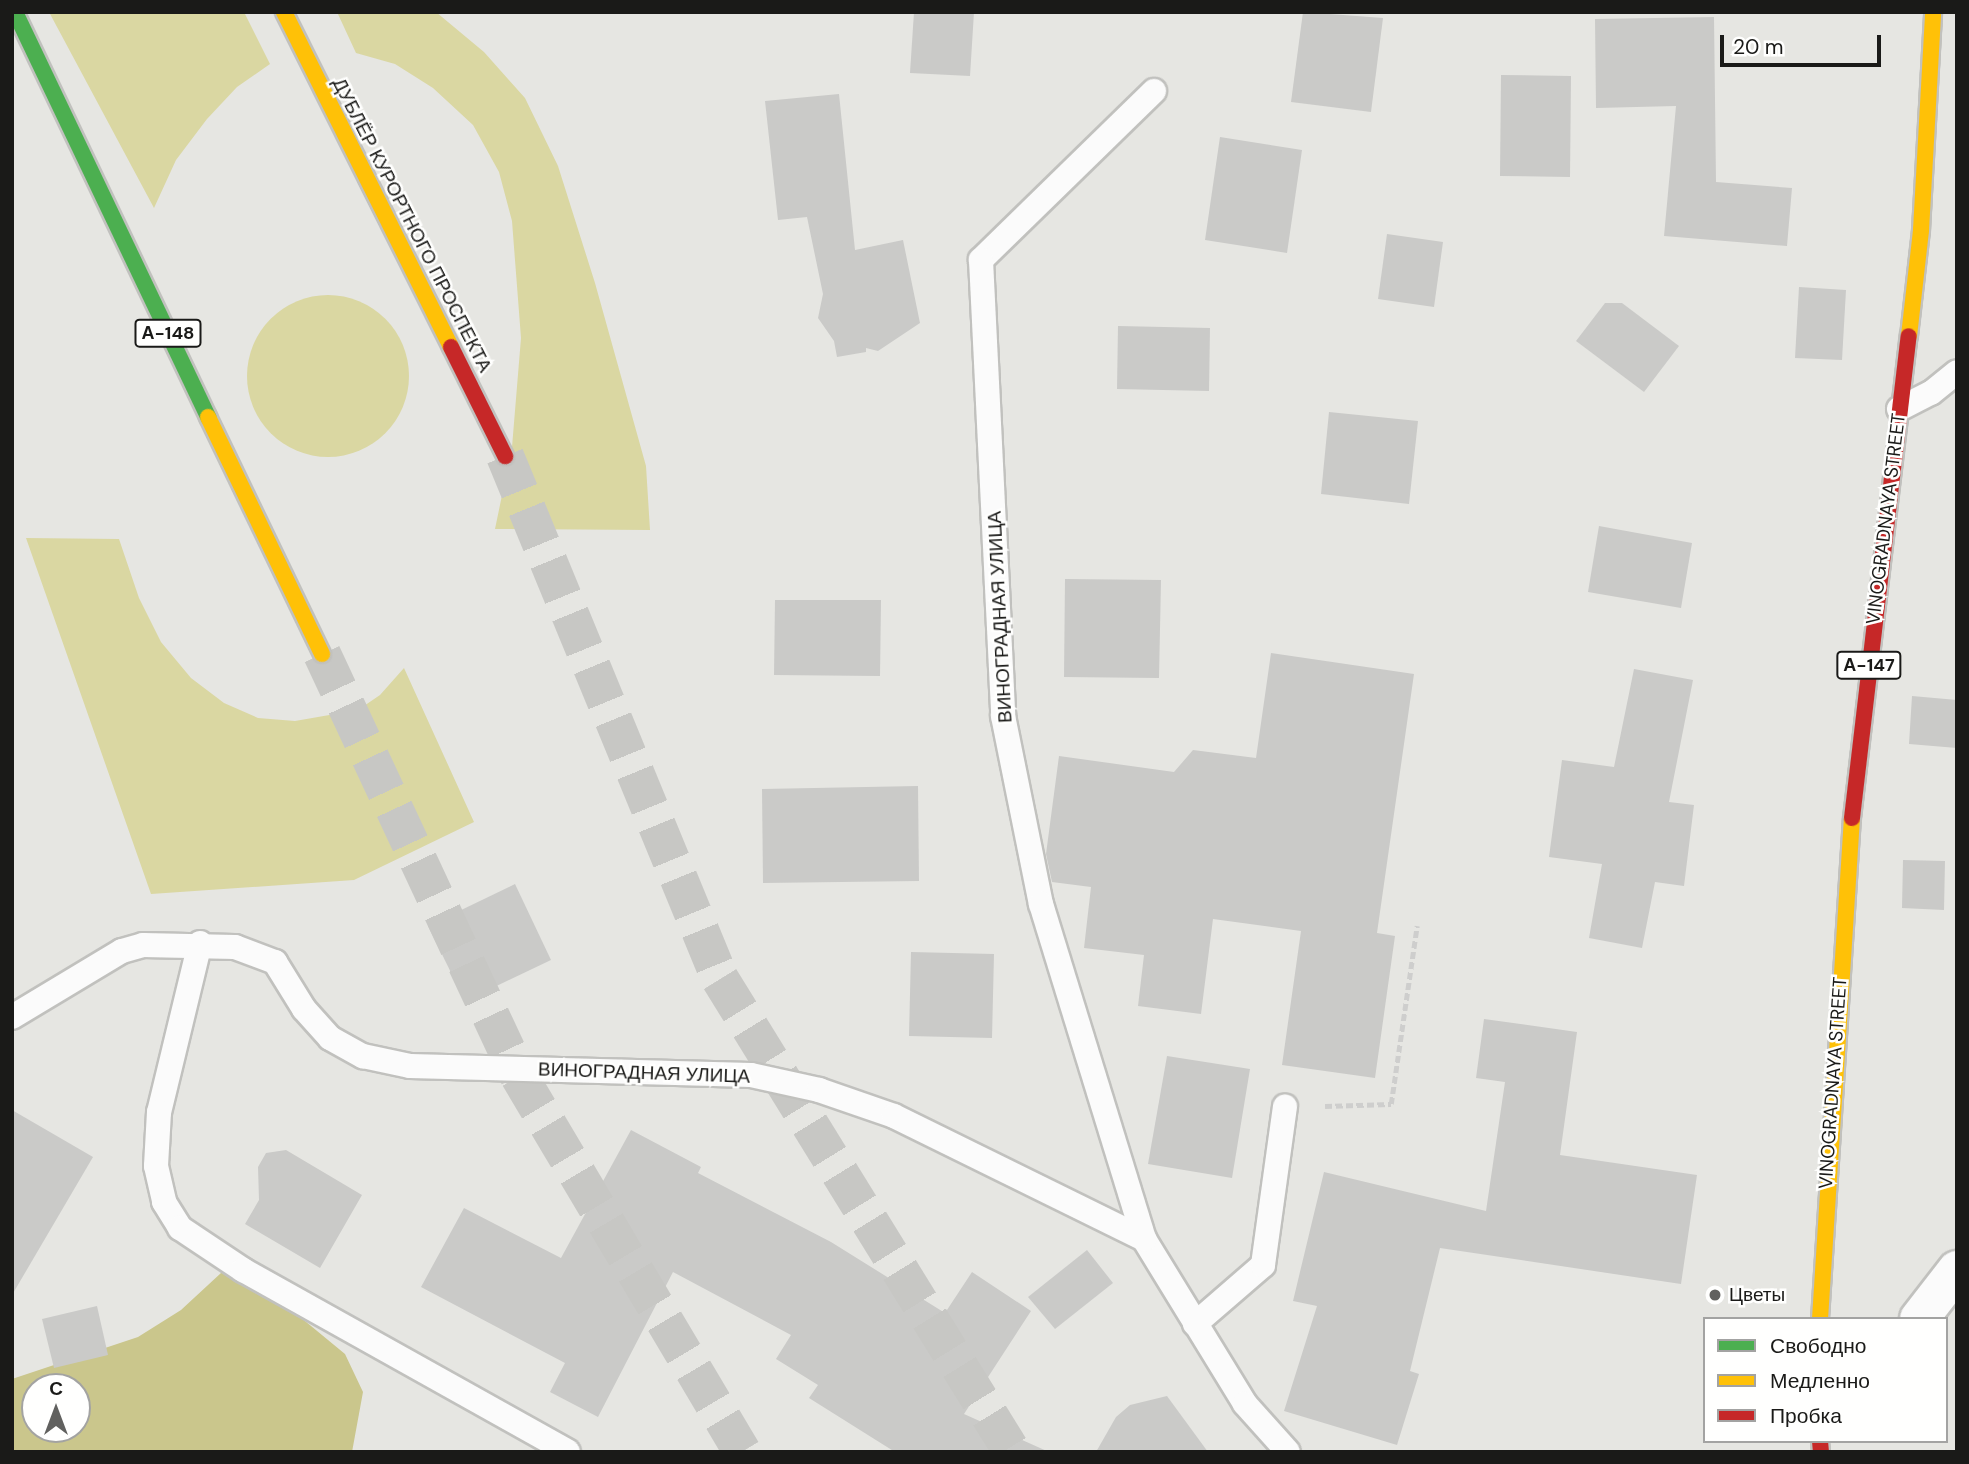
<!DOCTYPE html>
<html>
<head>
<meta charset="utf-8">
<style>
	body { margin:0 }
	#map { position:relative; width:1969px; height:1464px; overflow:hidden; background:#e6e6e2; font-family:"DM Sans",sans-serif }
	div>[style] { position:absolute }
	.green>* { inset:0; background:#dad7a2 }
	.round { border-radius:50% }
	.forest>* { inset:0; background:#cac68c }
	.building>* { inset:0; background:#cacac8 }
	.primary-tunnel>* { height:38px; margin-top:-19px; transform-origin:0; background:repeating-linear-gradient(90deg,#c7c7c4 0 38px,transparent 0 57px) }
	.path>* { height:4.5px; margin-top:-2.25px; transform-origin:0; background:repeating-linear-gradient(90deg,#cececd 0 7px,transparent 0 10.5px) }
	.roads { filter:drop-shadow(2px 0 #c1c1be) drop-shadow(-2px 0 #c1c1be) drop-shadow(0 2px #c1c1be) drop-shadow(0 -2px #c1c1be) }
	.lane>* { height:24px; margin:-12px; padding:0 12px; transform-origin:12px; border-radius:12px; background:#fbfbfb }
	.street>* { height:38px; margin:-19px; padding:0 19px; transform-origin:19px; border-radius:19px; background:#fbfbfb }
	.fast>* { height:16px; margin:-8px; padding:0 8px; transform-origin:8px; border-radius:8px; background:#4caf50 }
	.slow>* { height:16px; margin:-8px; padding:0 8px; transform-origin:8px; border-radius:8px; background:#ffc107 }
	.jam>* { height:16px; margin:-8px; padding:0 8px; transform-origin:8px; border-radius:8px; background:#c62828 }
	.dots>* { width:19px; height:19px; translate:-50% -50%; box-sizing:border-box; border:4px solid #fffffe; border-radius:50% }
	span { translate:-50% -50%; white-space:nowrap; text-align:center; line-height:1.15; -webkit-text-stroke:5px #fffffe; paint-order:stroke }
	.shield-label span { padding:2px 5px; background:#fffffe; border:2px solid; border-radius:5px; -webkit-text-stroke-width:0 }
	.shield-label { font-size:18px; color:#1a1a18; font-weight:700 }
	.street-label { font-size:19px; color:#1a1a18 }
	.poi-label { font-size:19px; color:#1a1a18 }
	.left { translate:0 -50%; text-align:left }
	.frame { position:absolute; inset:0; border:14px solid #1a1a18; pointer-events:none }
	.legend { position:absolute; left:1703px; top:1317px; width:245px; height:126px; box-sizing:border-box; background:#fffffe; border:2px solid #a3a3a2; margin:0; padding:9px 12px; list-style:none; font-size:21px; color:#1a1a18 }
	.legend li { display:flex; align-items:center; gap:14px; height:35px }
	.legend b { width:35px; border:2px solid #a3a3a2 }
	.north { position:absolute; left:21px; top:1373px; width:70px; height:70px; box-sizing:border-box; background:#fffffe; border:2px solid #a3a3a2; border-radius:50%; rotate:0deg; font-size:19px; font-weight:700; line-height:28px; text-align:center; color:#1a1a18 }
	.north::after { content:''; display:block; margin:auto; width:24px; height:32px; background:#61615f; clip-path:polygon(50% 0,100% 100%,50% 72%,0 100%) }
	.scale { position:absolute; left:1720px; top:35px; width:161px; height:32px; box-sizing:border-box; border:4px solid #1a1a18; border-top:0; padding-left:9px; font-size:21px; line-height:24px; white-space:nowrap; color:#1a1a18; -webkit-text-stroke:5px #fffffe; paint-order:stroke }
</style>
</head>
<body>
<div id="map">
	<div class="green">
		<div style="clip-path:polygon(49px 12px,244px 12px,270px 64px,237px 87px,207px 119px,176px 160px,154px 208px)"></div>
		<div style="clip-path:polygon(337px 12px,436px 12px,484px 52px,525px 98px,558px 166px,595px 283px,646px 466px,650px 530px,495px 529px,512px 447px,521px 338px,512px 221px,499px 172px,473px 125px,433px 88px,395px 64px,356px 53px)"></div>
		<div class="round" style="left:247px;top:295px;width:162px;height:162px"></div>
		<div style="clip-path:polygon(26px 538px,119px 539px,139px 598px,161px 642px,191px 678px,224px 703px,258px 718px,295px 721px,358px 710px,380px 695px,404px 668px,474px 822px,354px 880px,151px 894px)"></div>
	</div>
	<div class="forest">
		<div style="clip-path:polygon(evenodd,243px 1270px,345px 1354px,363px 1392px,352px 1452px,12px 1452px,12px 1379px,138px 1337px,181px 1310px,221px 1273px,243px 1270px,35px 1387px,77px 1387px,77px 1429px,35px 1429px,35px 1387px)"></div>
	</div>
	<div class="building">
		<div style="clip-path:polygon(914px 12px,974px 12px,970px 76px,910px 73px)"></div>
		<div style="clip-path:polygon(1303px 12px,1383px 18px,1371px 112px,1291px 102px)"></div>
		<div style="clip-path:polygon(1714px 17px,1716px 182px,1792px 188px,1787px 246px,1664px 236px,1676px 106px,1596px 108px,1595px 19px)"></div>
		<div style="clip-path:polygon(1501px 75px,1571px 76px,1570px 177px,1500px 176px)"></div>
		<div style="clip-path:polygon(839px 94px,855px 250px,903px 240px,920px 323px,878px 351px,866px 348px,866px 352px,837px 357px,834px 341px,818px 318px,823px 294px,807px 217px,778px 220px,765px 101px)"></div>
		<div style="clip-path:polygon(1220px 137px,1302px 150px,1287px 253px,1205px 240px)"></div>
		<div style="clip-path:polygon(1387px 234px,1443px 242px,1434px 307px,1378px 299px)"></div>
		<div style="clip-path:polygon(1799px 287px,1846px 290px,1842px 360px,1795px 358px)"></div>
		<div style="clip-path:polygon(1605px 303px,1622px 303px,1679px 346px,1644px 392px,1576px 341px)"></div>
		<div style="clip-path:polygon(1118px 326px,1210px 328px,1209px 391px,1117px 389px)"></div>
		<div style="clip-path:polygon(1329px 412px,1418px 421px,1409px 504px,1321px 494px)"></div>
		<div style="clip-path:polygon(1599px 526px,1692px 543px,1681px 608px,1588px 592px)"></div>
		<div style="clip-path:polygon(1065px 579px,1161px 580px,1159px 678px,1064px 677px)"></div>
		<div style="clip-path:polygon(775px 600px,881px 600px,880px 676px,774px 675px)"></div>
		<div style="clip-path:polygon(1271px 653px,1414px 674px,1377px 933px,1395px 936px,1375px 1078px,1282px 1065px,1301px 931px,1213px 919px,1201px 1014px,1138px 1006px,1144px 955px,1084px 948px,1091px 887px,1052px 882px,1046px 854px,1059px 756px,1174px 772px,1193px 750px,1256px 758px)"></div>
		<div style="clip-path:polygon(1634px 669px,1693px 680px,1669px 802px,1694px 805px,1684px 886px,1655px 882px,1642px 948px,1589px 938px,1602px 864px,1549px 857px,1562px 760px,1614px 767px)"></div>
		<div style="clip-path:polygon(1912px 696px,1957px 700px,1957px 748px,1909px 744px)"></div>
		<div style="clip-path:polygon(918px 786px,919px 881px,763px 883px,762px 789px)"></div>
		<div style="clip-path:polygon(1903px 860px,1945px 861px,1944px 910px,1902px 908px)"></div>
		<div style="clip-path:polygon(515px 884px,551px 960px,465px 1001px,428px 926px)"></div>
		<div style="clip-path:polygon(911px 952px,994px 954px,992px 1038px,909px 1036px)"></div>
		<div style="clip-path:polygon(1484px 1019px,1577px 1032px,1560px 1155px,1697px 1175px,1681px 1284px,1440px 1248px,1410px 1371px,1419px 1374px,1397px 1445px,1284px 1411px,1317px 1306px,1293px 1301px,1324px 1172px,1486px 1211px,1505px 1082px,1476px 1078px)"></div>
		<div style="clip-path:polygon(1167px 1056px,1250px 1069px,1232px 1178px,1148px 1164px)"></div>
		<div style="clip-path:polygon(12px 1110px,93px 1157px,12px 1295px)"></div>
		<div style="clip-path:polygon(631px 1130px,701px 1167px,698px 1173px,831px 1242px,945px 1313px,972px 1272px,1031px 1311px,964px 1414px,1049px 1452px,895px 1452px,809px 1398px,818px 1385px,776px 1359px,791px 1335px,673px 1272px,598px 1417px,550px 1392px,565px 1363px,421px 1287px,464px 1208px,561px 1258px)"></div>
		<div style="clip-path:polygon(286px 1150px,362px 1195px,320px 1268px,245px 1224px,259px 1200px,258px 1167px,266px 1153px)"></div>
		<div style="clip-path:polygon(1087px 1250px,1113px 1283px,1055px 1329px,1028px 1297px)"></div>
		<div style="clip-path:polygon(97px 1306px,108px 1355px,54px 1368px,42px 1319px)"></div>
		<div style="clip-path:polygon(1167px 1396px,1208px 1452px,1096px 1452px,1116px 1417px,1130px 1405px)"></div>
	</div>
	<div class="primary-tunnel">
		<div style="left:505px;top:456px;width:565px;rotate:67.65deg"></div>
		<div style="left:720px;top:979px;width:556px;rotate:58.31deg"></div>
		<div style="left:322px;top:654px;width:466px;rotate:65deg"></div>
		<div style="left:519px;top:1076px;width:437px;rotate:59.3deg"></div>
	</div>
	<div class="path">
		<div style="left:1325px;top:1106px;width:66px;rotate:-1.7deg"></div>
		<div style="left:1391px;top:1104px;width:180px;rotate:-81.7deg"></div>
	</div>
	<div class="roads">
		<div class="lane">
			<div style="left:1154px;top:91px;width:242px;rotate:135.7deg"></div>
			<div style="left:981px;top:260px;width:457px;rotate:87.2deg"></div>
			<div style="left:1003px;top:716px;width:192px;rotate:78.6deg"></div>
			<div style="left:1041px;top:904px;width:350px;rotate:72.9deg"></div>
			<div style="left:1144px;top:1239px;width:193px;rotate:58.5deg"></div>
			<div style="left:1245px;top:1404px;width:64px;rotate:48.1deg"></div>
			<div style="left:1899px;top:409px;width:36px;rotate:-27deg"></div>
			<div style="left:1931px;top:393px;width:33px;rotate:-39deg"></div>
			<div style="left:200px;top:943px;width:174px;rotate:103.6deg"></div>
			<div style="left:159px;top:1112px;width:54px;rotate:93.2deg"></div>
			<div style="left:156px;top:1166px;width:37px;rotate:77deg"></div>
			<div style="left:164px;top:1202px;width:31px;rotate:58deg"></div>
			<div style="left:180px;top:1228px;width:76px;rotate:33.7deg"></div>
			<div style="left:243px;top:1270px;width:372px;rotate:29.2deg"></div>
			<div style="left:12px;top:1017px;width:128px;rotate:-31deg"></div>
			<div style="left:122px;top:951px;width:22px;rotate:-16deg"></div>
			<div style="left:143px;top:945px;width:92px;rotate:1.2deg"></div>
			<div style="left:235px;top:947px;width:43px;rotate:20.6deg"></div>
			<div style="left:275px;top:962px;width:55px;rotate:58.3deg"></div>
			<div style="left:304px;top:1009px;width:39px;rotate:48deg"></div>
			<div style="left:330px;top:1038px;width:38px;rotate:29deg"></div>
			<div style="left:363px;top:1056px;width:48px;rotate:12deg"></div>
			<div style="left:410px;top:1066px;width:341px;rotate:1.5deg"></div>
			<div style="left:751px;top:1075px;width:70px;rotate:12.4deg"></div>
			<div style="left:819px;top:1090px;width:79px;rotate:19.1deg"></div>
			<div style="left:894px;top:1116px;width:279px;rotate:26.2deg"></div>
			<div style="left:1195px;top:1324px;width:90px;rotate:-40.9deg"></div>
			<div style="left:1263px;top:1265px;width:160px;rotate:-82.1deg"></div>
		</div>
		<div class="street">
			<div style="left:1919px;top:1319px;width:62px;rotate:-52.2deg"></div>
		</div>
		<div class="fast">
			<div style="left:15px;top:12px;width:449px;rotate:64.5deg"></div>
		</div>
		<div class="slow">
			<div style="left:284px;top:12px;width:374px;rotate:63.5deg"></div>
			<div style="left:1909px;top:336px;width:107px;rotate:-83.5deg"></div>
			<div style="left:1921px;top:230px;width:218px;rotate:-86.8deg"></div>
			<div style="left:208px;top:417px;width:263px;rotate:64.3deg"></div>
			<div style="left:1820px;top:1319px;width:502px;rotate:-86.35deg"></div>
		</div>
		<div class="jam">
			<div style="left:451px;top:347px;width:122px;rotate:63.6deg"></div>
			<div style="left:1852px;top:818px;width:485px;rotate:-83.3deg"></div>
			<div style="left:1820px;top:1441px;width:11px;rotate:85deg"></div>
		</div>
	</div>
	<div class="dots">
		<div style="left:1715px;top:1295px;background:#61615f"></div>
	</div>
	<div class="shield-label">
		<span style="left:168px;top:333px">А-148</span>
		<span style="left:1869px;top:665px">А-147</span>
	</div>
	<div class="street-label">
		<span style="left:412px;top:225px;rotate:63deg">ДУБЛЁР КУРОРТНОГО ПРОСПЕКТА</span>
		<span style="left:1886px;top:519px;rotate:-83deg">VINOGRADNAYA STREET</span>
		<span style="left:1000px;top:617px;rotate:-93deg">ВИНОГРАДНАЯ УЛИЦА</span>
		<span style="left:644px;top:1073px;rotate:2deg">ВИНОГРАДНАЯ УЛИЦА</span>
		<span style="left:1833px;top:1083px;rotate:-86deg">VINOGRADNAYA STREET</span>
	</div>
	<div class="poi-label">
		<span class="left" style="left:1729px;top:1295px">Цветы</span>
	</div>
	<div class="frame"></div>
	<ul class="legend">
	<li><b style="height:9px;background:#4caf50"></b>Свободно</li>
	<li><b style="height:9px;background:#ffc107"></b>Медленно</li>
	<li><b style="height:9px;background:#c62828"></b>Пробка</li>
	</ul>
	<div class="north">С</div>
	<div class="scale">20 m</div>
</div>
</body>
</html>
